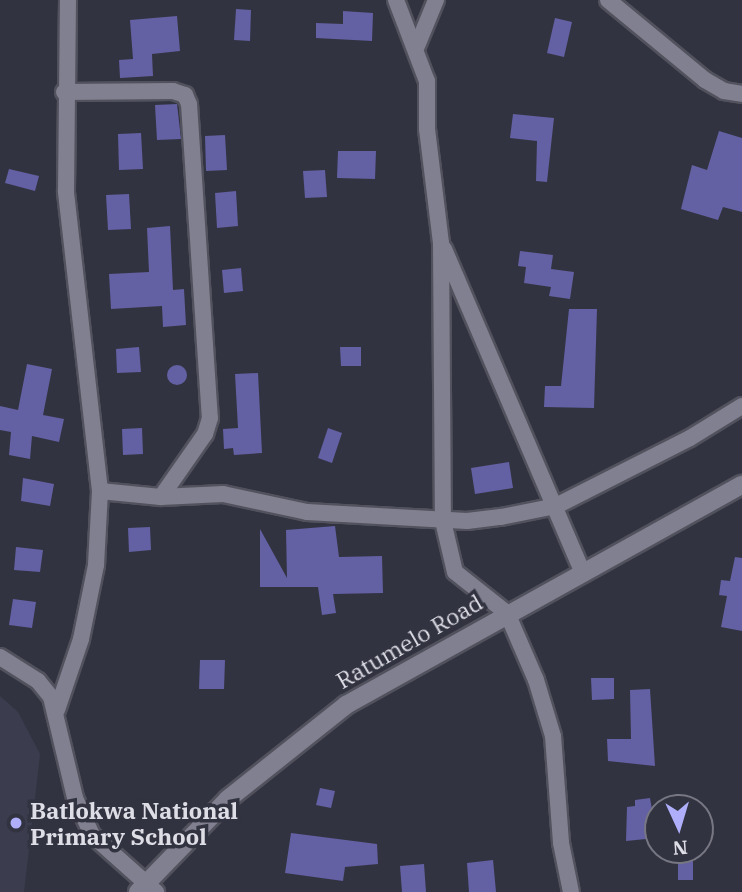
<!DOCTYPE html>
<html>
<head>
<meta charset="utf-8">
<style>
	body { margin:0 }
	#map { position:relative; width:742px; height:892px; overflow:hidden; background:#323340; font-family:"IBM Plex Serif",serif }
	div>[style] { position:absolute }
	.built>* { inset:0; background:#3c3c4f }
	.building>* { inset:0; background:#6360a3 }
	.round { border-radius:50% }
	.roads { filter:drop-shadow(2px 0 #51525d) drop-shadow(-2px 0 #51525d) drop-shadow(0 2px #51525d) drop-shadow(0 -2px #51525d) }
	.minor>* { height:16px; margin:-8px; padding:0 8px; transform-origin:8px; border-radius:8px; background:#808090 }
	.tertiary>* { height:18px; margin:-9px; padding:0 9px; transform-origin:9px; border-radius:9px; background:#808090 }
	.dots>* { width:19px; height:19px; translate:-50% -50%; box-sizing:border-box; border:4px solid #323340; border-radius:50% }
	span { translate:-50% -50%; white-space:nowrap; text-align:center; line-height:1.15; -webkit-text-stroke:7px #323340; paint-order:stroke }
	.street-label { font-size:23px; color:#dedee7 }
	.poi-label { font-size:23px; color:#dedee7; font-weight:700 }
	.left { translate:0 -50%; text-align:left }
	.north { position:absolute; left:644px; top:794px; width:70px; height:70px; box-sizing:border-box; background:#323340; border:2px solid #777783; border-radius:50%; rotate:176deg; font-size:19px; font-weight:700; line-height:28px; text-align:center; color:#dedee7 }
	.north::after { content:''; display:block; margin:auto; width:24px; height:32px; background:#aeaefa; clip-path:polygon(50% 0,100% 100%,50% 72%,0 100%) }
</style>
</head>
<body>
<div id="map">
	<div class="built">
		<div style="clip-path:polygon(0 696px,18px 712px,40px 754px,24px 892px,0 892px)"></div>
	</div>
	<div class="building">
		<div style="clip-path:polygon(236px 9px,251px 10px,250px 41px,234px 40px)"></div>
		<div style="clip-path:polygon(343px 11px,373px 13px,372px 41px,316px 38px,316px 23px,343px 24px)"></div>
		<div style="clip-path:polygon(177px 16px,180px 51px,152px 54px,153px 76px,120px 78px,119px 60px,133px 59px,130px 20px)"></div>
		<div style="clip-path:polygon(555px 18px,572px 22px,564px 57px,547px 53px)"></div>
		<div style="clip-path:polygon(177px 104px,181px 139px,157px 140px,155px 105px)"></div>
		<div style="clip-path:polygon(513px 114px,554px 118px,547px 182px,536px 181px,537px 141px,510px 138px)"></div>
		<div style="clip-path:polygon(719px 131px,742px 138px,742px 212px,723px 207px,718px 220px,681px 209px,692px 165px,707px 170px)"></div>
		<div style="clip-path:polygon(141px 133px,143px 169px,119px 170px,118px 134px)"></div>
		<div style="clip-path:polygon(225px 135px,227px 170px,206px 171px,205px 136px)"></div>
		<div style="clip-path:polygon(338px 151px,376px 151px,375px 179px,337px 178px)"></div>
		<div style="clip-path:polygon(9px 169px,39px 176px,35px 191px,5px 183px)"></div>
		<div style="clip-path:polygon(325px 170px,327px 197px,305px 198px,303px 171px)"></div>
		<div style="clip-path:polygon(236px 191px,238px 226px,217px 228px,215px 193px)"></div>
		<div style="clip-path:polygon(129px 194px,131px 229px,108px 230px,106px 195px)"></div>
		<div style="clip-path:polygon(170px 226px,173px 290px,184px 289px,186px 325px,163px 327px,162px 306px,111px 309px,109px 274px,149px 272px,147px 228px)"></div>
		<div style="clip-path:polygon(520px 251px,553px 255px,551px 269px,574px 272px,570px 299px,549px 296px,551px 287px,524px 283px,526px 267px,518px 266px)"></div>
		<div style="clip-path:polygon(241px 268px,243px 291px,224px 293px,222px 270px)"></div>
		<div style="clip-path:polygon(569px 309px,597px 309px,594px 408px,544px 407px,545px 386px,561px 386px)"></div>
		<div style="clip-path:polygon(139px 347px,141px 372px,117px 373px,116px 349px)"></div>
		<div style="clip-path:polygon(340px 347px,361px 347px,361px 366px,341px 366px)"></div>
		<div style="clip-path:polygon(27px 364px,52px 369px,43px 415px,64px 419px,59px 442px,32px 436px,30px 459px,9px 455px,11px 432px,0 430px,0 406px,18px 410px)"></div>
		<div class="round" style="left:167px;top:365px;width:20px;height:20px"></div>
		<div style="clip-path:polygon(258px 373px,262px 453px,234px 455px,233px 448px,224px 449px,223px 429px,238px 428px,235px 374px)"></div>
		<div style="clip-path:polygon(142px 428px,143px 454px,123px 455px,122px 429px)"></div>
		<div style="clip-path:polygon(328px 428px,342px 433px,332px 463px,318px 458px)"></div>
		<div style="clip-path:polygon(509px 462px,513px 488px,475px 494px,471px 468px)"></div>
		<div style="clip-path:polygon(23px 478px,54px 484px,50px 506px,21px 501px)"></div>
		<div style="clip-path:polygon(335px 526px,339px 557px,382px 556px,383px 593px,333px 594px,336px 613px,322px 615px,318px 587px,260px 587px,260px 529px,287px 578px,286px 530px)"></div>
		<div style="clip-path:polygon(150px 527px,151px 550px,129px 552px,128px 528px)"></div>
		<div style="clip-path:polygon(16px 547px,43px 550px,40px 572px,14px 570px)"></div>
		<div style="clip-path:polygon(735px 557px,742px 558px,742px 631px,721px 627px,727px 596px,719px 595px,721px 580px,730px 581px)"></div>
		<div style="clip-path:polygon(13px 599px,36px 602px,32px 628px,9px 625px)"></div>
		<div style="clip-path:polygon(200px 660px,225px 660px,224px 689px,199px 689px)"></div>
		<div style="clip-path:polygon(591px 678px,614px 678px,614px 699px,592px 700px)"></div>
		<div style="clip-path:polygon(650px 689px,655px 766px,608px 761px,607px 739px,631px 739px,630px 690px)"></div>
		<div style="clip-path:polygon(320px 788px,335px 791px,331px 808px,316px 805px)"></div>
		<div style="clip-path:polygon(650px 798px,656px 832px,646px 833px,646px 839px,626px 841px,627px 807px,635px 806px,635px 800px)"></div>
		<div style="clip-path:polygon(291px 833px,377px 844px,378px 864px,345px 867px,343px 881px,285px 873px)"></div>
		<div style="clip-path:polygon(678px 859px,693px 859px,693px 880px,678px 880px)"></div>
		<div style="clip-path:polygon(493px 860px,496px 892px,469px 892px,467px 863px)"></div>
		<div style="clip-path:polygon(424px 864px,426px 892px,402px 892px,400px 866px)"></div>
	</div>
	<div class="roads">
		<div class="minor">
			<div style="left:396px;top:0;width:87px;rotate:69.1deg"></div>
			<div style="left:427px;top:81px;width:48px;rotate:90deg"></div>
			<div style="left:427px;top:129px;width:115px;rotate:83deg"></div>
			<div style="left:441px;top:243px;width:278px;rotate:89.6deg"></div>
			<div style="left:443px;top:521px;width:52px;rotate:76.8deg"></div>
			<div style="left:455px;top:572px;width:66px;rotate:38.3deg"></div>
			<div style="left:507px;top:613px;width:73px;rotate:66.6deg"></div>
			<div style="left:536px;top:680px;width:59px;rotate:73.1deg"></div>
			<div style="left:553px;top:736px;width:107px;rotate:85.7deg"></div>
			<div style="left:561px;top:843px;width:50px;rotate:78.5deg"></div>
			<div style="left:608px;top:0;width:126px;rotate:39.5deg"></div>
			<div style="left:705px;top:80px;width:22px;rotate:30deg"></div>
			<div style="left:724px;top:91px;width:18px;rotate:9deg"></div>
			<div style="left:417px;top:46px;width:50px;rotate:-67.6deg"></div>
			<div style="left:64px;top:92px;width:109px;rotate:-0.5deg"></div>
			<div style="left:173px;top:91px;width:13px;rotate:18deg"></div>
			<div style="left:185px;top:95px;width:10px;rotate:66deg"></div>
			<div style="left:189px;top:104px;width:315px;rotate:86.2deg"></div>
			<div style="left:210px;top:418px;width:17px;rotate:107deg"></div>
			<div style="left:205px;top:434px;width:77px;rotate:124.9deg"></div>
			<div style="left:444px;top:249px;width:353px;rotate:66.8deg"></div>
			<div style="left:100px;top:491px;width:61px;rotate:5.6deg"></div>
			<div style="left:161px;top:497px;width:62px;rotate:-2.8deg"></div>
			<div style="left:223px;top:494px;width:86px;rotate:12.1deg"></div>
			<div style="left:307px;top:512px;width:160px;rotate:3.2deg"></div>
			<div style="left:467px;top:521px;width:34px;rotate:-7deg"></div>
			<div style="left:501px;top:517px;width:56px;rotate:-11.3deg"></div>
			<div style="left:556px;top:506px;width:150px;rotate:-26.9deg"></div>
			<div style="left:690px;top:438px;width:61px;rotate:-31.6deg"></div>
			<div style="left:0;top:657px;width:45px;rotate:32.3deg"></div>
			<div style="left:38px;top:681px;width:21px;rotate:51deg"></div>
			<div style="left:51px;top:697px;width:104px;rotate:76.6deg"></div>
			<div style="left:75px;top:798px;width:41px;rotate:65.3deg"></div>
			<div style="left:92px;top:835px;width:86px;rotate:41.7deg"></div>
			<div style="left:57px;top:710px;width:75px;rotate:-71.3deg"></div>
			<div style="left:81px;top:639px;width:76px;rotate:-78.5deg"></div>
			<div style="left:96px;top:565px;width:74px;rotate:-86.9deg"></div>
			<div style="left:100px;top:491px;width:302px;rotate:-96.5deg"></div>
			<div style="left:66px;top:191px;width:191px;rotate:-89.4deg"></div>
		</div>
		<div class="tertiary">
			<div style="left:138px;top:892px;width:129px;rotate:-45.9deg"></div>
			<div style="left:228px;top:799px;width:151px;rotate:-38.5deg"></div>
			<div style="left:346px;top:705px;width:453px;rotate:-29.1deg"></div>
		</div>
	</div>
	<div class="dots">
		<div style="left:16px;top:823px;background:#aeaefa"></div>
	</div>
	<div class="street-label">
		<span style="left:409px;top:641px;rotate:-30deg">Ratumelo Road</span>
	</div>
	<div class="poi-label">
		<span class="left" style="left:30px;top:823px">Batlokwa National<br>Primary School</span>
	</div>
	<div class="north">N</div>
</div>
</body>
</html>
